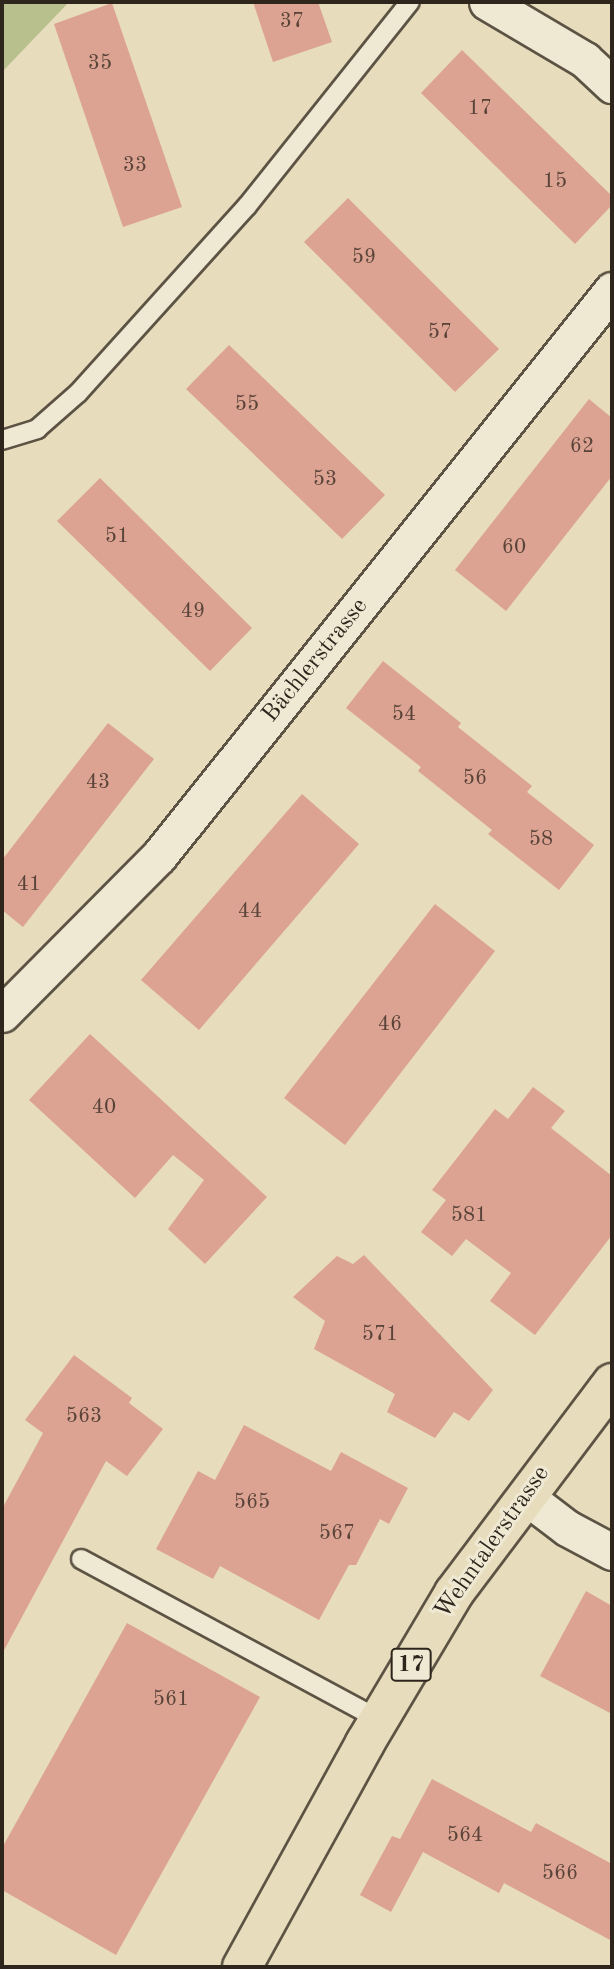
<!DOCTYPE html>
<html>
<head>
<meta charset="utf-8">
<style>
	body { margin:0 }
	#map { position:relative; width:614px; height:1969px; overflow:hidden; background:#e7dcbb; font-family:"Old Standard TT",serif }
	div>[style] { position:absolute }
	.green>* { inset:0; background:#b8c08e }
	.building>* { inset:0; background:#dca392 }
	.roads { filter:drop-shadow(2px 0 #5c5344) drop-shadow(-2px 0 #5c5344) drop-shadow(0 2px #5c5344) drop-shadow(0 -2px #5c5344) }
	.lane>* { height:18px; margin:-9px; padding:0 9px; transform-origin:9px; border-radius:9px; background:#efe8d3 }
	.street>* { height:35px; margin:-17.5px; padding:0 17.5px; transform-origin:17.5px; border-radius:17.5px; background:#efe8d3 }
	.primary>* { height:38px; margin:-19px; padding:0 19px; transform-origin:19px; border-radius:19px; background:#e7dcbb }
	span { translate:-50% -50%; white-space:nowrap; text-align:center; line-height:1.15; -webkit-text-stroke:6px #efe8d3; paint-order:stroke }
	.number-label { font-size:21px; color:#5a443a }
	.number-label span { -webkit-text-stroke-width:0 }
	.shield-label span { padding:2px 5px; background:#efe8d3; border:2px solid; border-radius:5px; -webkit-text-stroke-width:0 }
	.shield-label { font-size:23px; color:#2e251c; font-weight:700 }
	.street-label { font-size:24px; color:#2e251c }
	.frame { position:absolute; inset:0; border:4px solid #2e251c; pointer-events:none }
</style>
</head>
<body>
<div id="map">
	<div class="green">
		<div style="clip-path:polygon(2px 2px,69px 2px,2px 72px)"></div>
	</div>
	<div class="building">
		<div style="clip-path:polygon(253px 2px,318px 2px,332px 42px,273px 62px)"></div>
		<div style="clip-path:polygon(112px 3px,182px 207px,123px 227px,54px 24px)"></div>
		<div style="clip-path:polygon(462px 50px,612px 196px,612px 205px,575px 244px,421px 93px)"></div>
		<div style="clip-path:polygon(348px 198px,499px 349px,455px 392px,304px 242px)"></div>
		<div style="clip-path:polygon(229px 345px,385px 495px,342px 539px,186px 389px)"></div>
		<div style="clip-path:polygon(589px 399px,612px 418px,612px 476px,506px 611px,455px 570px)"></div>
		<div style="clip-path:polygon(100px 478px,252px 628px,210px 671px,57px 521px)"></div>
		<div style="clip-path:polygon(383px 661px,461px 723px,458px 727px,532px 786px,527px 792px,594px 845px,559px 890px,488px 834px,492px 830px,418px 771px,421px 767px,346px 708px)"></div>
		<div style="clip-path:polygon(108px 723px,154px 759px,23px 927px,2px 910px,2px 860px)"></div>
		<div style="clip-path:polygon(302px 794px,359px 844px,199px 1030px,141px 980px)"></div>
		<div style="clip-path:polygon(435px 904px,495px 951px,345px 1145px,284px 1098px)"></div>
		<div style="clip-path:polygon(90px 1034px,267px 1197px,205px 1264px,168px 1229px,204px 1180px,173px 1155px,135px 1198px,29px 1100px)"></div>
		<div style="clip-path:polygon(533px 1087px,565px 1111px,551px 1128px,612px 1176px,612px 1235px,535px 1335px,490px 1301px,511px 1273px,466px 1239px,452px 1256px,421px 1232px,446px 1200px,432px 1190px,464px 1149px,495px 1109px,508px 1119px)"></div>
		<div style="clip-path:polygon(364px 1255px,493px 1390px,469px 1421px,454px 1412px,435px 1438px,387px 1412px,395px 1394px,314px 1349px,325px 1321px,293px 1297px,337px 1256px,353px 1264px)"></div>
		<div style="clip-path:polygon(74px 1355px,132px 1398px,129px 1403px,163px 1429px,127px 1476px,106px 1461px,2px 1654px,2px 1509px,43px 1433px,25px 1420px)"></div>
		<div style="clip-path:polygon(244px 1425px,331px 1471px,341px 1452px,408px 1488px,389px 1524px,380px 1519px,356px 1565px,349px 1565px,319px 1620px,220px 1566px,213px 1579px,156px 1549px,198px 1471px,215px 1480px)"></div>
		<div style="clip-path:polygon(586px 1591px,612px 1606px,612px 1714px,540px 1676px)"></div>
		<div style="clip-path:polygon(127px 1623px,260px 1697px,116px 1955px,2px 1890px,2px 1848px)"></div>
		<div style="clip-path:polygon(432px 1779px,531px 1832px,536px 1823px,612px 1864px,612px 1941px,504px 1883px,499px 1893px,423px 1852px,391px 1912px,360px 1895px,392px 1836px,400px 1839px)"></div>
	</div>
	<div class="roads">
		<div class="lane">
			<div style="left:2px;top:440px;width:37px;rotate:-17deg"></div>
			<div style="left:37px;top:429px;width:55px;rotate:-41.3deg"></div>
			<div style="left:78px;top:393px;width:252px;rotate:-47.9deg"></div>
			<div style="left:247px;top:206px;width:261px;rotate:-51.4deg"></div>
			<div style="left:81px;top:1559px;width:337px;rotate:28.3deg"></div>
		</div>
		<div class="street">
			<div style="left:487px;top:2px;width:114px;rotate:30.6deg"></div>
			<div style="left:585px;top:60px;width:37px;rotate:43deg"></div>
			<div style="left:2px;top:1014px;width:223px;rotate:-45.2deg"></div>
			<div style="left:159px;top:856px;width:725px;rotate:-51.33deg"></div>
			<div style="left:525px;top:1496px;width:53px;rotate:37.3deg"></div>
			<div style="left:567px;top:1528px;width:51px;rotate:28.1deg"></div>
		</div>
		<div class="primary">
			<div style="left:242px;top:1967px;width:256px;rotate:-61.2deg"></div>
			<div style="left:365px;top:1743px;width:174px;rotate:-59.3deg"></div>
			<div style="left:454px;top:1593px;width:263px;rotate:-53deg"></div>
		</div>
	</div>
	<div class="number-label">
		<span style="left:292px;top:22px">37</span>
		<span style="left:100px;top:64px">35</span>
		<span style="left:480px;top:109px">17</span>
		<span style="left:135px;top:166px">33</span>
		<span style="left:555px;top:182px">15</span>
		<span style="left:364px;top:258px">59</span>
		<span style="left:440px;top:333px">57</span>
		<span style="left:247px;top:405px">55</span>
		<span style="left:582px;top:447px">62</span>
		<span style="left:325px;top:480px">53</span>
		<span style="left:117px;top:537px">51</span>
		<span style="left:514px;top:548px">60</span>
		<span style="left:193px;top:612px">49</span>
		<span style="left:404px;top:715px">54</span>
		<span style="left:475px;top:779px">56</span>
		<span style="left:98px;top:783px">43</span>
		<span style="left:541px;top:840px">58</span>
		<span style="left:29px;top:885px">41</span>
		<span style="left:250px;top:912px">44</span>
		<span style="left:390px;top:1025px">46</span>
		<span style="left:104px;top:1108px">40</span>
		<span style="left:469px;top:1216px">581</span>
		<span style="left:380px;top:1335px">571</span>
		<span style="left:84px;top:1417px">563</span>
		<span style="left:252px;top:1503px">565</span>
		<span style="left:337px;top:1534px">567</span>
		<span style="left:171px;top:1700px">561</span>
		<span style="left:465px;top:1836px">564</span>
		<span style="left:560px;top:1874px">566</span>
	</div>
	<div class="shield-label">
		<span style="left:411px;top:1665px">17</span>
	</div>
	<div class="street-label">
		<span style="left:316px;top:661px;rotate:-51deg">Bächlerstrasse</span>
		<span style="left:493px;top:1543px;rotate:-55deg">Wehntalerstrasse</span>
	</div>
	<div class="frame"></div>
</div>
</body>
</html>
